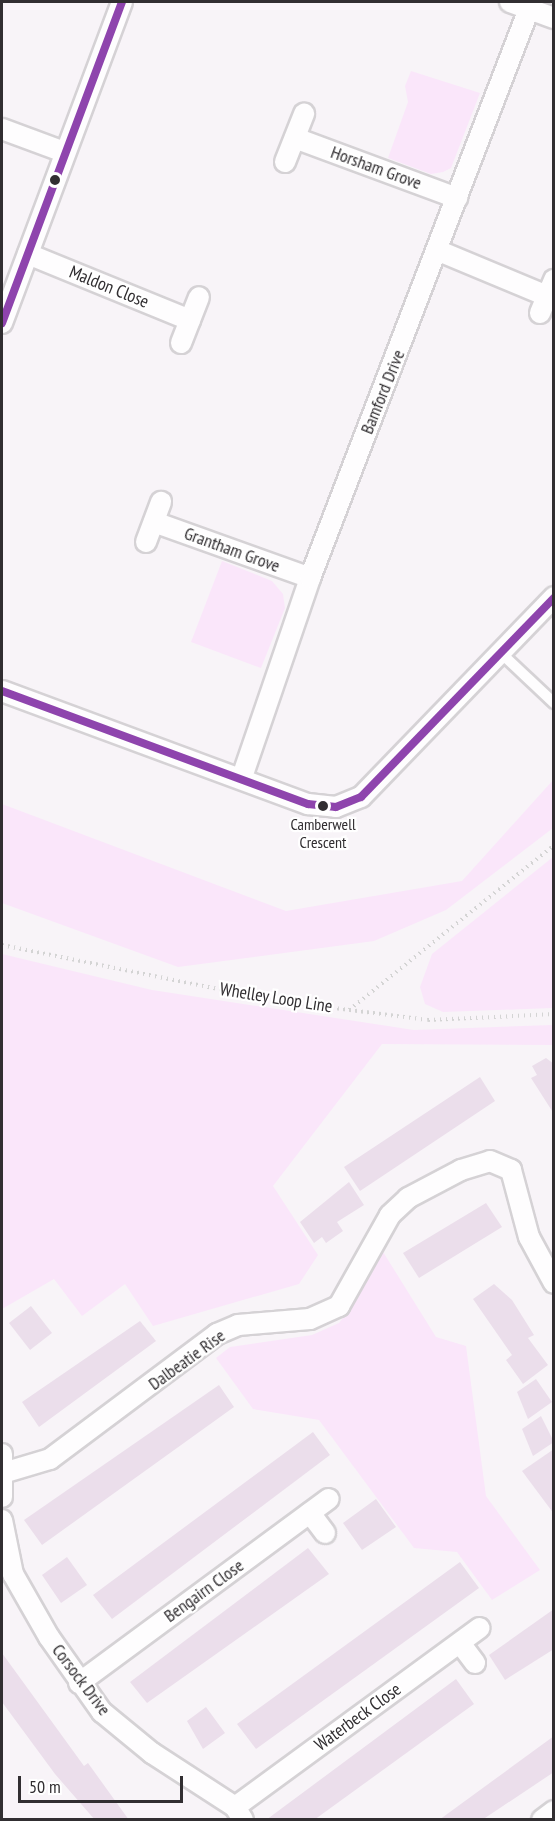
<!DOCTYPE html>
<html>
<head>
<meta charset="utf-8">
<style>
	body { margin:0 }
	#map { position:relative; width:555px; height:1821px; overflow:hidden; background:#f8f4f8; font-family:"PT Sans Narrow",sans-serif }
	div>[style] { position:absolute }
	.green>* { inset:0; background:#fae6fa }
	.building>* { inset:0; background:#ebdeeb }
	.path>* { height:4px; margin-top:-2px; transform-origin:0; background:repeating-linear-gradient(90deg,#d4d4d4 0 1.5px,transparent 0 6px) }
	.roads { filter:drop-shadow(2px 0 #d5d2d5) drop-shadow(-2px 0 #d5d2d5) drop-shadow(0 2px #d5d2d5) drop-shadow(0 -2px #d5d2d5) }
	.service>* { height:10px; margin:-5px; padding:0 5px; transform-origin:5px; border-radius:5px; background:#fefdfe }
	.minor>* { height:20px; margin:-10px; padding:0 10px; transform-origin:10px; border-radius:10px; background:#fefdfe }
	.bus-1>* { height:8px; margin:-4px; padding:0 4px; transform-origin:4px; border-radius:4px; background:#8e44ad }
	.dots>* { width:16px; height:16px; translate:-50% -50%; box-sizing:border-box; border:3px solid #fff; border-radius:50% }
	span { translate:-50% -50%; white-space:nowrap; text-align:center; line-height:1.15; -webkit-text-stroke:4.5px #fff; paint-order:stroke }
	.bus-label { font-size:16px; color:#312e31 }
	.street-label { font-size:18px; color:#312e31 }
	.frame { position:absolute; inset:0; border:3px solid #312e31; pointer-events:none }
	.scale { position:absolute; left:18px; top:1776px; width:165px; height:27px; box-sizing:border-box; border:3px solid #312e31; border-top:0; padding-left:8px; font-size:18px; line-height:21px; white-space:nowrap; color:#312e31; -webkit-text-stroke:4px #fff; paint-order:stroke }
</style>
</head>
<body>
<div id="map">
	<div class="green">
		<div style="clip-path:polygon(411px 71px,480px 93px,451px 168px,443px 172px,431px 174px,388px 158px,408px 102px,405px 86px)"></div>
		<div style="clip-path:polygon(222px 561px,272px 581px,283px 594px,285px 608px,261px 668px,191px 642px)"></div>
		<div style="clip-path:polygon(554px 779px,553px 828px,446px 910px,374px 941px,178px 967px,2px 903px,2px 804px,286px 911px,462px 881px)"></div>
		<div style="clip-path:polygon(553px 857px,553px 1008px,443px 1012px,425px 1004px,420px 987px,432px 954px)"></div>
		<div style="clip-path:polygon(2px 954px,152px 990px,414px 1030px,553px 1025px,553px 1045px,382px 1044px,273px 1186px,318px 1255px,299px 1284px,153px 1326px,125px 1284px,82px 1316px,54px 1279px,2px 1309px)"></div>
		<div style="clip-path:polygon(380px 1247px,436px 1337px,466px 1346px,486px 1496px,540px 1570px,492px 1600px,457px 1552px,414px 1548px,319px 1420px,253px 1409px,216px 1358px,230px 1347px,312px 1335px,339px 1323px,356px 1301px)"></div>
	</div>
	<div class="building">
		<div style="clip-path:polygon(546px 1058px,554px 1064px,554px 1114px,531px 1078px,537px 1075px,532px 1066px)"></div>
		<div style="clip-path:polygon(480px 1077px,495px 1101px,360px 1191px,344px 1167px)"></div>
		<div style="clip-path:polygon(349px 1182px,364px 1205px,337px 1222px,343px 1231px,326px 1243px,322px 1237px,314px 1243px,300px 1222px)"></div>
		<div style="clip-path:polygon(486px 1203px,502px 1227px,419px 1278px,403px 1253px)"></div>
		<div style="clip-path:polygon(494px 1284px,512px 1300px,534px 1335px,528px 1338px,548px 1365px,523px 1384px,506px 1360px,512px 1355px,473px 1299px)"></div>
		<div style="clip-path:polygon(31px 1306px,52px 1333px,30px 1350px,9px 1323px)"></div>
		<div style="clip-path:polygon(140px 1321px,156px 1341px,39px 1427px,22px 1402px)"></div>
		<div style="clip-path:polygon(536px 1379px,552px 1402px,528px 1419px,517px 1392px)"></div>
		<div style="clip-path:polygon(219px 1385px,234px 1407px,42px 1545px,24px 1520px)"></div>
		<div style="clip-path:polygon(541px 1416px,554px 1442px,533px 1456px,522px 1429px)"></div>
		<div style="clip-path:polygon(313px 1432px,330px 1455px,112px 1619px,93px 1595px)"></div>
		<div style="clip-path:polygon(554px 1449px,554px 1514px,522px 1471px)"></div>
		<div style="clip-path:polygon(376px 1499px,396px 1527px,362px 1550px,343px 1523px)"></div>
		<div style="clip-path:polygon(308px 1548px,329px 1574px,147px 1703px,130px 1682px)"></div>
		<div style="clip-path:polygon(67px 1557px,87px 1585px,61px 1603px,42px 1575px)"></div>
		<div style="clip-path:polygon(460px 1562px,479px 1588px,256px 1749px,237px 1724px)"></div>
		<div style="clip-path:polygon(554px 1609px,554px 1649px,505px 1680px,489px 1655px)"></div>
		<div style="clip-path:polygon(2px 1653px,84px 1766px,88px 1763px,129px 1820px,95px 1820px,55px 1774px,2px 1702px)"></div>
		<div style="clip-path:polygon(456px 1679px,474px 1704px,314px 1820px,266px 1820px)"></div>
		<div style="clip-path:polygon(206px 1707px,225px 1733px,203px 1749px,187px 1721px)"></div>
		<div style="clip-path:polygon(554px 1736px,554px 1772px,482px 1820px,439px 1820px)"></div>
	</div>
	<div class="path">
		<div style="left:2px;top:945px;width:276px;rotate:11.5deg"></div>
		<div style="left:272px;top:1000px;width:157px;rotate:7.3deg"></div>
		<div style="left:428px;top:1020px;width:126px;rotate:-2.7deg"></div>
		<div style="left:349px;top:1010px;width:263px;rotate:-38.8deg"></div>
	</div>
	<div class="roads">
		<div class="service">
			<div style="left:501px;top:653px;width:73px;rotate:43.3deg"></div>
		</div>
		<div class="minor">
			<div style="left:510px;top:2px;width:47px;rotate:20deg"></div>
			<div style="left:2px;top:129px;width:66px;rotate:20.4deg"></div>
			<div style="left:295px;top:138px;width:173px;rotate:20.3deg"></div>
			<div style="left:285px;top:162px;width:52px;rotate:-68.4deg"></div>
			<div style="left:439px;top:251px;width:117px;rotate:22.6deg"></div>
			<div style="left:28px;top:254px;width:175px;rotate:22.2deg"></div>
			<div style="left:540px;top:313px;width:36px;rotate:-67deg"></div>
			<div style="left:2px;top:323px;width:343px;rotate:-69.5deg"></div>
			<div style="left:181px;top:343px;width:49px;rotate:-68.6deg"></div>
			<div style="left:154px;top:522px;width:166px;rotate:19.7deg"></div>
			<div style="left:146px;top:542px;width:43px;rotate:-69.4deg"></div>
			<div style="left:2px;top:691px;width:326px;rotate:20.3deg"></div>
			<div style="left:308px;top:804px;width:28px;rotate:6deg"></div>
			<div style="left:336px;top:807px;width:27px;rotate:-22deg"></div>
			<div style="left:361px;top:797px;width:278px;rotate:-46deg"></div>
			<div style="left:242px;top:777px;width:210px;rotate:-71.1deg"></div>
			<div style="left:310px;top:578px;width:610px;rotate:-68.95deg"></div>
			<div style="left:2px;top:1454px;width:43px;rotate:90deg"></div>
			<div style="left:3px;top:1473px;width:49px;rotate:-16.6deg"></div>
			<div style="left:50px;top:1459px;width:209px;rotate:-36.8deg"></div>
			<div style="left:217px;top:1334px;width:23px;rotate:-23deg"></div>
			<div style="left:238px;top:1325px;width:72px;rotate:-4.8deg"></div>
			<div style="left:310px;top:1319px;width:32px;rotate:-24deg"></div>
			<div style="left:339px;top:1306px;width:104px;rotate:-60.7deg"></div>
			<div style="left:390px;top:1215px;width:25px;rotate:-43deg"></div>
			<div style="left:408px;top:1198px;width:60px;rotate:-27.8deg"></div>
			<div style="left:461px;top:1170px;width:30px;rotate:-17deg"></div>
			<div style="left:490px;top:1161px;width:23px;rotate:23deg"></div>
			<div style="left:511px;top:1170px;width:69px;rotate:75deg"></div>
			<div style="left:529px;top:1237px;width:52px;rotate:61.5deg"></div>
			<div style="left:310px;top:1513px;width:25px;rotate:53deg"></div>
			<div style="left:2px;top:1520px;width:55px;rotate:78.5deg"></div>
			<div style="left:13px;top:1574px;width:73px;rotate:60.3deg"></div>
			<div style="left:49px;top:1637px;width:92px;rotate:54.8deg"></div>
			<div style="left:102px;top:1712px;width:65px;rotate:39.4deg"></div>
			<div style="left:152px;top:1753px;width:99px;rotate:33deg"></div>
			<div style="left:235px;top:1807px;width:15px;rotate:58deg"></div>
			<div style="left:460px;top:1643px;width:25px;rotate:53deg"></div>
			<div style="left:79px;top:1683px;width:310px;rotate:-36.4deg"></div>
			<div style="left:235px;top:1807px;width:303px;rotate:-36.2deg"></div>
			<div style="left:542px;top:1820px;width:15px;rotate:-37deg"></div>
		</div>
	</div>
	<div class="bus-1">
		<div style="left:2px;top:323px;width:343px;rotate:-69.5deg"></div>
		<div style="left:2px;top:691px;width:326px;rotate:20.3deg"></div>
		<div style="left:308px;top:804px;width:28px;rotate:6deg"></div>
		<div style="left:336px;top:807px;width:27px;rotate:-22deg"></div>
		<div style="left:361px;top:797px;width:277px;rotate:-45.9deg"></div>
	</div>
	<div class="dots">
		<div style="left:55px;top:180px;background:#312e31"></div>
		<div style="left:323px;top:806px;background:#312e31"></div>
	</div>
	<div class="bus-label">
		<span style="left:323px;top:833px">Camberwell<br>Crescent</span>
	</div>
	<div class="street-label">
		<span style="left:376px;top:168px;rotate:20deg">Horsham Grove</span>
		<span style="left:109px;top:287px;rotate:22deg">Maldon Close</span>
		<span style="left:383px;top:392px;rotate:-68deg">Bamford Drive</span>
		<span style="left:232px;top:550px;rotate:20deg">Grantham Grove</span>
		<span style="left:276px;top:998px;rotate:9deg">Whelley Loop Line</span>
		<span style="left:187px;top:1360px;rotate:-36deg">Dalbeatie Rise</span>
		<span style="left:204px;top:1591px;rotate:-36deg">Bengairn Close</span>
		<span style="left:81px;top:1680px;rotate:53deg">Corsock Drive</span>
		<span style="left:358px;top:1717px;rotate:-36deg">Waterbeck Close</span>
	</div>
	<div class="frame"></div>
	<div class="scale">50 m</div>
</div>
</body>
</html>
